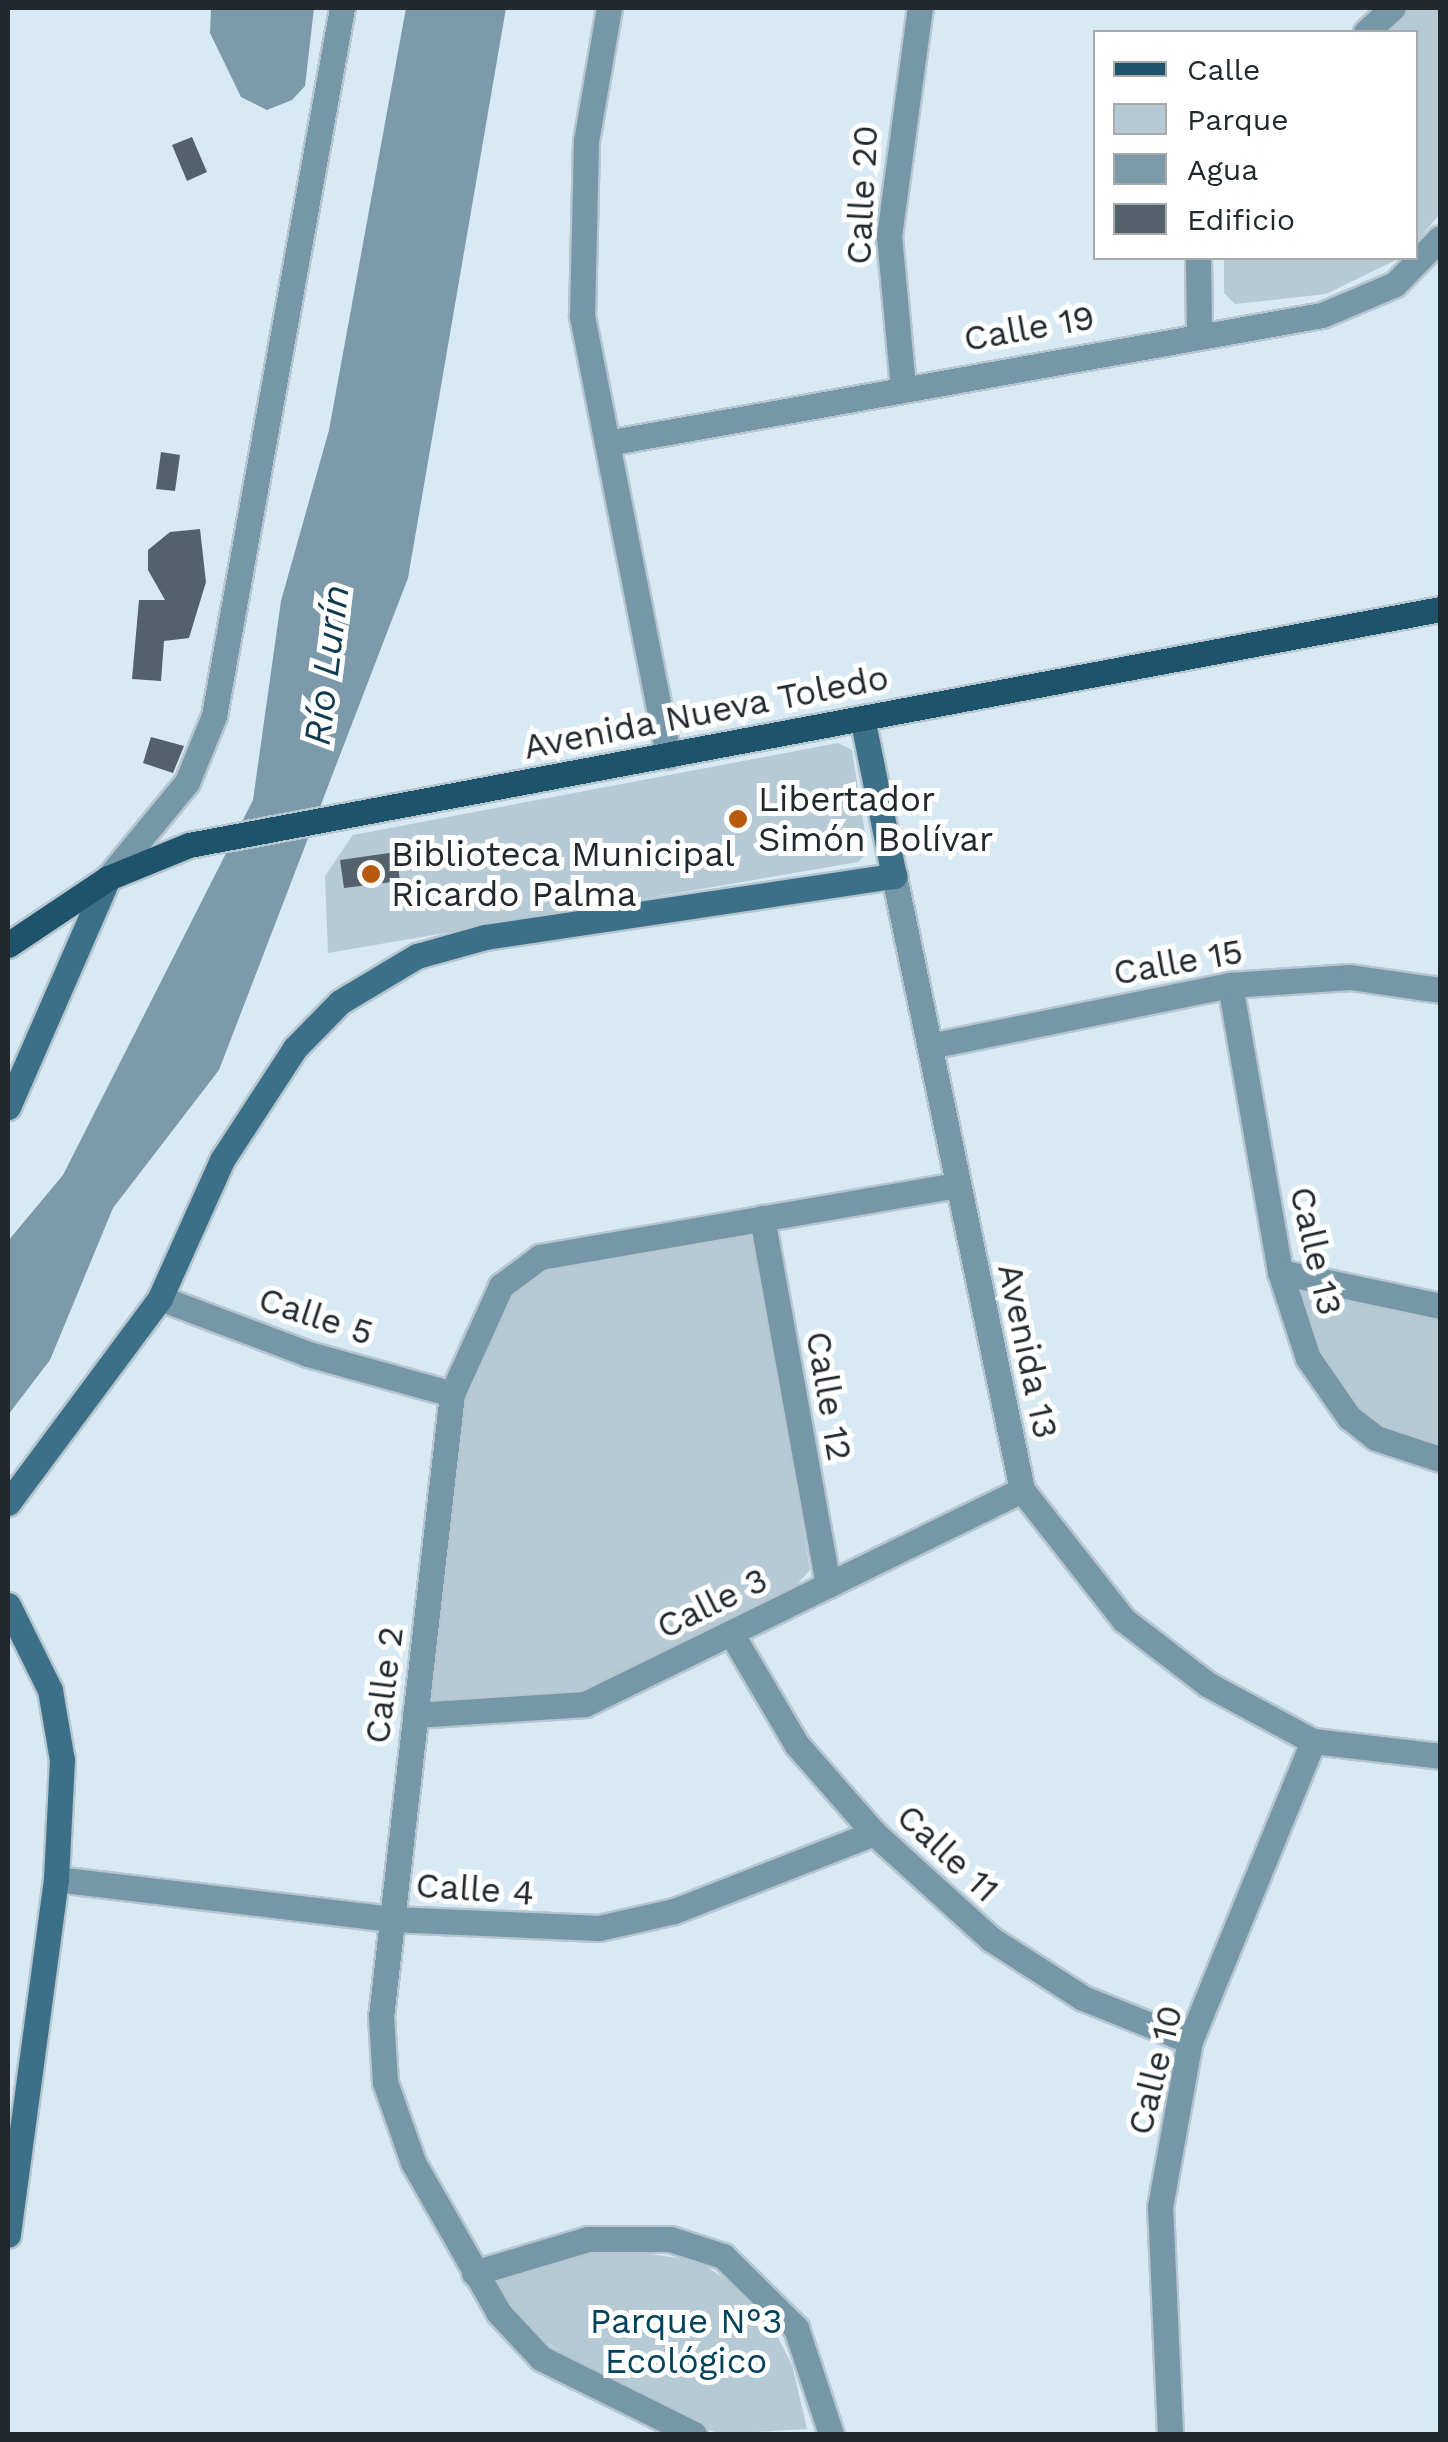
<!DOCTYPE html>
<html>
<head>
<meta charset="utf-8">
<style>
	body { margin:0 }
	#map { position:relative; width:1448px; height:2442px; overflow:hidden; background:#d7e9f3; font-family:"Work Sans",sans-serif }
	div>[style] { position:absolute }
	.green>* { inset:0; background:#b6cad5 }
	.water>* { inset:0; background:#7c9aaa }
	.building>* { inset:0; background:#52616a }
	.roads { filter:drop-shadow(2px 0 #b6c6cf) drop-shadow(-2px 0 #b6c6cf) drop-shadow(0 2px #b6c6cf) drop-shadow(0 -2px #b6c6cf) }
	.street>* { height:25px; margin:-12.5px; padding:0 12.5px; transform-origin:12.5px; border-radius:12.5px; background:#7597a8 }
	.secondary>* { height:25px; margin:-12.5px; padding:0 12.5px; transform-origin:12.5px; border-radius:12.5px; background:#3c7089 }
	.primary>* { height:25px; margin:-12.5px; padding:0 12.5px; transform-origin:12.5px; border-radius:12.5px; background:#1d536b }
	.dots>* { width:28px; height:28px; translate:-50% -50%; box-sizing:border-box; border:5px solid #fff; border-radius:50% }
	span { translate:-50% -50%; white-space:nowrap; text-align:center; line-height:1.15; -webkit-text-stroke:10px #fff; paint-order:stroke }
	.street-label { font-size:35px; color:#22292c }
	.poi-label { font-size:35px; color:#22292c }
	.left { translate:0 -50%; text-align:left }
	.park-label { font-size:35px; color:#02425b }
	.water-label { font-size:38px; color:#103b4e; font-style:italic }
	.frame { position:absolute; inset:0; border:10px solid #22292c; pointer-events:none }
	.legend { position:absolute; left:1093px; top:30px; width:325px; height:230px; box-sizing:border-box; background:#fff; border:2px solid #a7a9ab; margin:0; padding:12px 18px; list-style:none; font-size:30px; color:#22292c }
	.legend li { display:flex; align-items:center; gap:20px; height:50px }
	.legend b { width:50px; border:2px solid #a7a9ab }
</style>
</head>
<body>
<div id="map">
	<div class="green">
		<div style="clip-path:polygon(1407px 8px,1440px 8px,1440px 214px,1416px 242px,1416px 32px,1380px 32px)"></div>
		<div style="clip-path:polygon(1224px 258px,1400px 258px,1326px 294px,1235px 304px,1224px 293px)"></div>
		<div style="clip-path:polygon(838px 743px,852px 750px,868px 852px,858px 862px,328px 953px,325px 876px,353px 835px)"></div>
		<div style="clip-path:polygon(753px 1229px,810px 1570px,794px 1588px,583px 1697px,422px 1710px,463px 1391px,495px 1307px,538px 1266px)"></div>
		<div style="clip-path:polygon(1293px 1288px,1353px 1290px,1440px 1316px,1440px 1451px,1402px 1438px,1356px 1406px,1323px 1368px)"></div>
		<div style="clip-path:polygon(604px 2247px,698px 2261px,759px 2301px,792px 2365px,807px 2429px,722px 2434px,654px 2413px,519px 2324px,488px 2282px)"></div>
	</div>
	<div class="water">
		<div style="clip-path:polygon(211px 8px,314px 8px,305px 86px,292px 100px,267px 110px,241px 97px,210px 33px)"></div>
		<div style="clip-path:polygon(406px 8px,506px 8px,408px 578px,219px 1070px,113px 1208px,50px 1360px,8px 1415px,8px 1241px,63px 1175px,253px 800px,281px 601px,329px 430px)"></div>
	</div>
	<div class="building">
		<div style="clip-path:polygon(192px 137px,207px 172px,187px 181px,172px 145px)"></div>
		<div style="clip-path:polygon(161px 452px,180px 455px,175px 491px,156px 489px)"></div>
		<div style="clip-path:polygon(200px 529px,206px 582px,189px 638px,164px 641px,161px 681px,132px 679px,139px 600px,165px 600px,148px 570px,148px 550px,170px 532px)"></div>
		<div style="clip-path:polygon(151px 737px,184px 746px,173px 773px,143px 763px)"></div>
		<div style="clip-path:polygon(396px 852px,400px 881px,344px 888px,340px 860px)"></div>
	</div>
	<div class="roads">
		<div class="street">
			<div style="left:609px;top:8px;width:135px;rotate:99.8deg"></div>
			<div style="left:586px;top:141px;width:175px;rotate:91.3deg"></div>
			<div style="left:582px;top:316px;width:448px;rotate:78.9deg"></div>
			<div style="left:1366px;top:32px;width:36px;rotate:-42deg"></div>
			<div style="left:1198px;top:258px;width:75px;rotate:89.2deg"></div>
			<div style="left:903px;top:387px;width:152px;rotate:-95.3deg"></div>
			<div style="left:889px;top:236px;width:230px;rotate:-82.3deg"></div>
			<div style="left:607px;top:443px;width:726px;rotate:-10.15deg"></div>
			<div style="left:1322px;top:315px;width:79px;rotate:-23deg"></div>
			<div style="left:1395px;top:284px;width:64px;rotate:-45.6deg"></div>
			<div style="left:894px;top:876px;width:627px;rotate:78.22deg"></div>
			<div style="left:1022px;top:1490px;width:165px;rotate:51.9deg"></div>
			<div style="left:1124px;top:1620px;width:105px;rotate:37.6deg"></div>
			<div style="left:1207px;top:1684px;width:120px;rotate:28.3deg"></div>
			<div style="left:1313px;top:1741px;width:128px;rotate:6.7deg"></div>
			<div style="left:108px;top:878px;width:124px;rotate:-50.5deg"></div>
			<div style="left:187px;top:782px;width:71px;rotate:-67.8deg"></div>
			<div style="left:214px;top:716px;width:719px;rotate:-79.75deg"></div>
			<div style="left:1230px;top:985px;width:291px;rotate:80.1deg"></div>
			<div style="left:1280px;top:1272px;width:90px;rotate:72deg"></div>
			<div style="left:1308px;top:1358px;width:72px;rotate:55.2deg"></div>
			<div style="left:1349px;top:1417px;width:34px;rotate:38deg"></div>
			<div style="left:1376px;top:1438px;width:67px;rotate:18.2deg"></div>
			<div style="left:930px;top:1046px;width:306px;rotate:-11.5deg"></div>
			<div style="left:1230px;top:985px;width:120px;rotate:-3.8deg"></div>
			<div style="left:1350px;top:977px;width:91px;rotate:8.2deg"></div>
			<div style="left:762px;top:1218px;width:373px;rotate:79.8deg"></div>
			<div style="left:1280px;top:1272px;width:164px;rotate:12deg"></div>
			<div style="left:160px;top:1298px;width:158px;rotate:20.7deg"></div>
			<div style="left:308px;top:1354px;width:149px;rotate:15.5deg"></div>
			<div style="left:731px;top:1633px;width:130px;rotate:59.5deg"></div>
			<div style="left:797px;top:1745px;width:117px;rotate:48.8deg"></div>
			<div style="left:874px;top:1833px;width:158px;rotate:42.2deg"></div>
			<div style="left:991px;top:1939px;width:109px;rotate:32.7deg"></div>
			<div style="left:1083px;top:1998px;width:115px;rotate:21.9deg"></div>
			<div style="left:415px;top:1715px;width:170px;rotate:-3.7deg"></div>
			<div style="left:585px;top:1704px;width:487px;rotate:-26.1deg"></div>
			<div style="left:56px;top:1879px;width:338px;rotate:6.8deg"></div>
			<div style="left:392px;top:1919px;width:207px;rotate:2.5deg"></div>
			<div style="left:599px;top:1928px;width:77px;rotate:-12.8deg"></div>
			<div style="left:674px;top:1911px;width:215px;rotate:-21.3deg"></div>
			<div style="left:474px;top:2273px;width:119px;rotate:-16.6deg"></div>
			<div style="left:588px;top:2239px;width:82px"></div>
			<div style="left:670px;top:2239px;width:56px;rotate:17.8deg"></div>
			<div style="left:723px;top:2256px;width:103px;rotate:44.6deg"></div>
			<div style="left:796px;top:2328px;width:112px;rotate:71.7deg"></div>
			<div style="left:694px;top:2434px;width:171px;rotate:-153.6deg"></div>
			<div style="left:541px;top:2358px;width:62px;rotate:-133deg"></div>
			<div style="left:499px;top:2313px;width:174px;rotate:-119.7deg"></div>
			<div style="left:413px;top:2162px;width:85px;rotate:-109.3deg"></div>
			<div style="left:385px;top:2082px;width:65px;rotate:-93.5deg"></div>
			<div style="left:381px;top:2017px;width:627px;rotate:-83.5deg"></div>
			<div style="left:452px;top:1394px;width:119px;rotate:-65.6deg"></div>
			<div style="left:501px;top:1286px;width:49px;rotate:-36.6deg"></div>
			<div style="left:540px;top:1257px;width:423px;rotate:-9.8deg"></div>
			<div style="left:1170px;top:2434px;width:227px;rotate:-92.5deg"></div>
			<div style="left:1160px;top:2207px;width:169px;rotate:-79.8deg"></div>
			<div style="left:1190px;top:2041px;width:324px;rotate:-67.7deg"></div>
		</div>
		<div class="secondary">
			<div style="left:8px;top:1107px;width:250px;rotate:-66.4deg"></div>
			<div style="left:8px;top:1503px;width:255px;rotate:-53.4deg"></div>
			<div style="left:160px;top:1298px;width:151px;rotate:-65.8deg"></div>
			<div style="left:222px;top:1160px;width:134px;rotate:-56.9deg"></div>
			<div style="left:295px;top:1048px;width:64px;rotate:-45.6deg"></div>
			<div style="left:340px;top:1002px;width:90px;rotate:-30.9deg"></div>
			<div style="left:417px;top:956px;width:71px;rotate:-15.6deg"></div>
			<div style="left:485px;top:937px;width:414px;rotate:-8.5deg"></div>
			<div style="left:894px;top:876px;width:161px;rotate:-101.4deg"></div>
			<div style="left:8px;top:1605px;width:95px;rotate:63.7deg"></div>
			<div style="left:50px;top:1690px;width:71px;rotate:80.3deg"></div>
			<div style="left:62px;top:1760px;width:119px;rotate:92.9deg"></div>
			<div style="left:56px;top:1879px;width:359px;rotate:97.7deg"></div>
		</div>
		<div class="primary">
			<div style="left:8px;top:945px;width:120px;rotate:-33.8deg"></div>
			<div style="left:108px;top:878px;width:87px;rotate:-22.2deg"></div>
			<div style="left:189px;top:845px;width:1273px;rotate:-10.68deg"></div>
		</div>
	</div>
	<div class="dots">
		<div style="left:738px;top:819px;background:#b85a0e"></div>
		<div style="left:371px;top:874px;background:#b85a0e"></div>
	</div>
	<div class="street-label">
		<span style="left:862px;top:195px;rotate:-87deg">Calle 20</span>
		<span style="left:1029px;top:328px;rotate:-10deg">Calle 19</span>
		<span style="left:706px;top:712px;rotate:-11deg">Avenida Nueva Toledo</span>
		<span style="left:1178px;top:962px;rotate:-10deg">Calle 15</span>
		<span style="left:1316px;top:1251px;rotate:77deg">Calle 13</span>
		<span style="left:316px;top:1316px;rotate:18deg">Calle 5</span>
		<span style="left:1028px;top:1351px;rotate:78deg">Avenida 13</span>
		<span style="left:829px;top:1396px;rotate:80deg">Calle 12</span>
		<span style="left:712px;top:1603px;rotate:-26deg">Calle 3</span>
		<span style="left:384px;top:1685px;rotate:-83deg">Calle 2</span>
		<span style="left:948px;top:1853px;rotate:43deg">Calle 11</span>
		<span style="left:475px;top:1889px;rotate:4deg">Calle 4</span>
		<span style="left:1155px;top:2070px;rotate:-76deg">Calle 10</span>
	</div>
	<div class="poi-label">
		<span class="left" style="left:758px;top:819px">Libertador<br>Simón Bolívar</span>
		<span class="left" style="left:391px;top:874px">Biblioteca Municipal<br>Ricardo Palma</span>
	</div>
	<div class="park-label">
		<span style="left:686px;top:2341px">Parque N°3<br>Ecológico</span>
	</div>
	<div class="water-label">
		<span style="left:327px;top:665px;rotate:-83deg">Río Lurín</span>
	</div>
	<div class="frame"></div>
	<ul class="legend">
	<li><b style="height:12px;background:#1d536b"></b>Calle</li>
	<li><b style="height:28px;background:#b6cad5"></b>Parque</li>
	<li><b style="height:28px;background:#7c9aaa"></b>Agua</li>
	<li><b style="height:28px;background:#52616a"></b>Edificio</li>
	</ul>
</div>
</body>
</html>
